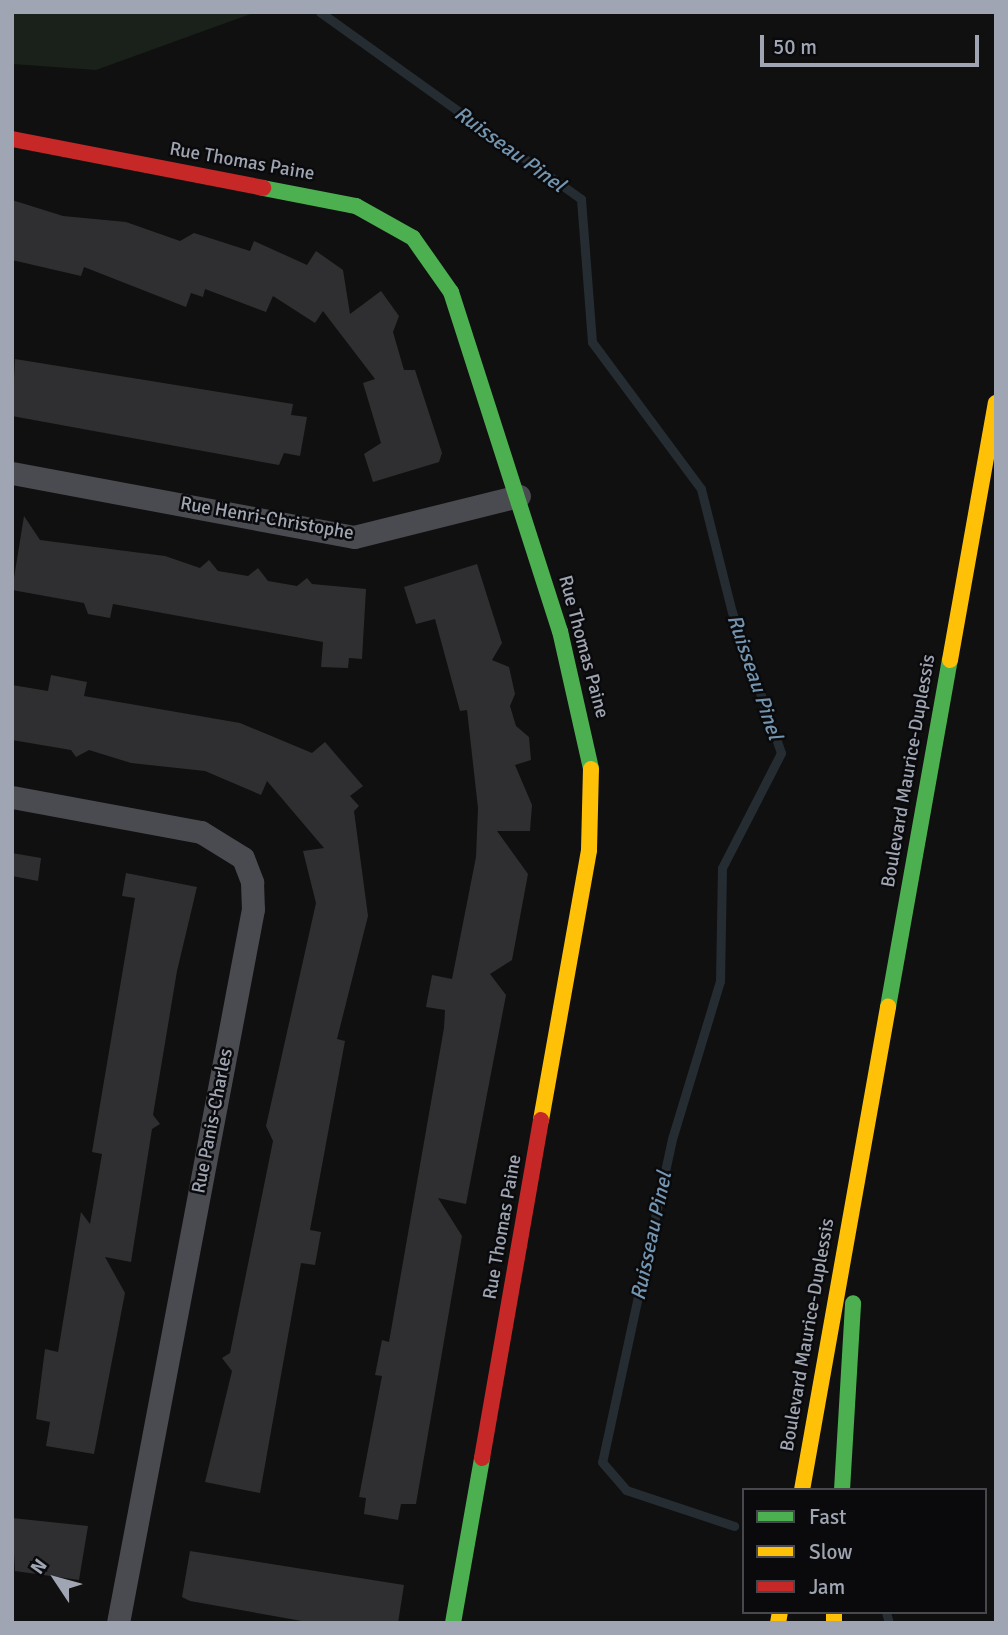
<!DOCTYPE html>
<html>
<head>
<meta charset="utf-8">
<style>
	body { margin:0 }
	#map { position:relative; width:1008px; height:1635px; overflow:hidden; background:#101010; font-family:Signika,sans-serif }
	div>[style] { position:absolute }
	.green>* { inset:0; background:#1a201a }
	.stream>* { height:9px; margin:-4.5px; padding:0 4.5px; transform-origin:4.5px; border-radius:4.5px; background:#252d33 }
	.building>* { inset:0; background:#2f2f31 }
	.street>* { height:23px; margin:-11.5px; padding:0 11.5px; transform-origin:11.5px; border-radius:11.5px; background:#4a4b50 }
	.fast>* { height:16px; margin:-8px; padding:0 8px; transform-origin:8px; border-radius:8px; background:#4caf50 }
	.slow>* { height:16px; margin:-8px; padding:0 8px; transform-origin:8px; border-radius:8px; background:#ffc107 }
	.jam>* { height:16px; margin:-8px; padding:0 8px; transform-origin:8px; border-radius:8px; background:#c62828 }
	span { translate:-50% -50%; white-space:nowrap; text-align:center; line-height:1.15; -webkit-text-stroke:5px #0a0a0c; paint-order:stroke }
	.street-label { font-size:19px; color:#9fa5b2 }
	.water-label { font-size:21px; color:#7495b0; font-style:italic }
	.frame { position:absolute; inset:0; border:14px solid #9fa5b2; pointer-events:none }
	.legend { position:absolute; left:742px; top:1488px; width:245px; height:126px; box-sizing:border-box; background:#0a0a0c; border:2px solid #46484e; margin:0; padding:9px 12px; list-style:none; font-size:21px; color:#9fa5b2 }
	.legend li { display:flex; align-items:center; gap:14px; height:35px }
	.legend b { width:35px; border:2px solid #46484e }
	.north { position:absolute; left:21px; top:1544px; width:70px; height:70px; -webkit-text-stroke:5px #0a0a0c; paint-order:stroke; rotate:306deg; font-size:19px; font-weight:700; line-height:28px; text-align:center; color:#9fa5b2 }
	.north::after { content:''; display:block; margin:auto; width:24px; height:32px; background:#9fa5b2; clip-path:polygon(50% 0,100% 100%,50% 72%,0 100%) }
	.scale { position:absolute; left:760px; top:35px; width:219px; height:32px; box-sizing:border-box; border:4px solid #9fa5b2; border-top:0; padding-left:9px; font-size:21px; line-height:24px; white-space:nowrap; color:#9fa5b2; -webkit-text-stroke:5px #0a0a0c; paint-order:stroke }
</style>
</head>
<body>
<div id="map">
	<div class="green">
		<div style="clip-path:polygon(12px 12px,256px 12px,96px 70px,12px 64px)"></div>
	</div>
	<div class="stream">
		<div style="left:320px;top:12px;width:321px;rotate:35.6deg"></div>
		<div style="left:581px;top:199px;width:143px;rotate:85.6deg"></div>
		<div style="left:592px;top:342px;width:183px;rotate:53.4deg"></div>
		<div style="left:701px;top:489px;width:127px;rotate:75.9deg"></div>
		<div style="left:732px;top:612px;width:149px;rotate:70.8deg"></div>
		<div style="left:781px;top:753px;width:129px;rotate:117.2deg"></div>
		<div style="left:722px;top:868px;width:113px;rotate:91deg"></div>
		<div style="left:720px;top:981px;width:165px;rotate:106.9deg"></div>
		<div style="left:672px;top:1139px;width:330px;rotate:102.2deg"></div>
		<div style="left:602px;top:1462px;width:37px;rotate:49deg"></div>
		<div style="left:626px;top:1490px;width:114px;rotate:18.4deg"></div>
		<div style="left:886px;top:1612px;width:11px;rotate:75deg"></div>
	</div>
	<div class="building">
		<div style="clip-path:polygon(12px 200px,63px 216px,126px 222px,180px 241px,194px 233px,250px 251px,254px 241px,307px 265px,316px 251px,343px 270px,350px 314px,381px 291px,399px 316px,393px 332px,404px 370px,415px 370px,442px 453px,439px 462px,373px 482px,364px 454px,381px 443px,363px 383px,375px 379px,323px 311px,315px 323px,273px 296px,266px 312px,205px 289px,203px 297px,191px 293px,186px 307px,84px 267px,81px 276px,12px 260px)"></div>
		<div style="clip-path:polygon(15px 359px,293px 404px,291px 415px,307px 417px,300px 456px,284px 453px,279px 465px,12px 416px)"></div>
		<div style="clip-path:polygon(24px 516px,40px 540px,165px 556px,200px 568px,209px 560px,218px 571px,248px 576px,258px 568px,268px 581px,297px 586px,307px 578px,312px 584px,366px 589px,362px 659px,349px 658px,348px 668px,321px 667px,323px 642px,113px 604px,110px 618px,88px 614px,84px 603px,12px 590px)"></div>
		<div style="clip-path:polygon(477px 564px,502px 643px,492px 660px,509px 667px,515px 694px,510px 706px,516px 726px,529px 737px,531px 760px,515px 765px,532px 805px,530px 831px,497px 831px,528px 874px,512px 960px,490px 974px,506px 995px,466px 1204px,438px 1198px,462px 1236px,416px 1504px,401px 1504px,398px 1520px,364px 1514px,366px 1498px,359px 1497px,382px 1376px,375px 1375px,382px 1340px,389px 1342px,444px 1028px,445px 1010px,426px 1007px,432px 975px,452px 979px,476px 857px,478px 808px,467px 710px,460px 711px,435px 619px,416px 624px,404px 587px)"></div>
		<div style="clip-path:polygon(51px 675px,87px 682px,84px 696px,240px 723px,312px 753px,325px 742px,363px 786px,350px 796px,359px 806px,354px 811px,368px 916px,337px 1039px,345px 1041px,310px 1230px,321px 1232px,315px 1265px,301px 1263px,260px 1493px,205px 1482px,232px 1371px,222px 1358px,230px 1353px,273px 1141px,266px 1126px,316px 903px,303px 851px,324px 848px,267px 781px,261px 795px,205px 771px,131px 763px,89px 750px,76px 757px,71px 750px,12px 740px,12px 685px,48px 691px)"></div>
		<div style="clip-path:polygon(12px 853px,41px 858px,38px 881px,12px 876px)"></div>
		<div style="clip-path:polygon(126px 873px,197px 887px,177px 971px,153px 1115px,160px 1124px,152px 1129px,131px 1262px,105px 1257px,125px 1293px,94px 1454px,46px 1446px,50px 1422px,36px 1419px,45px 1349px,58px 1352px,81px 1212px,90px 1224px,102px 1154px,92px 1152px,135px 898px,122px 896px)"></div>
		<div style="clip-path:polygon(12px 1518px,88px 1526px,79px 1580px,15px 1571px)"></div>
		<div style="clip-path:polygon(190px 1551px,404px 1585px,398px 1623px,313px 1623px,190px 1601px,182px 1597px)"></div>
	</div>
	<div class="street">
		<div style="left:12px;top:473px;width:348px;rotate:10.6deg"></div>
		<div style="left:354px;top:537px;width:170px;rotate:-14deg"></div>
		<div style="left:12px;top:797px;width:192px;rotate:10.5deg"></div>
		<div style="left:201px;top:832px;width:49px;rotate:31.8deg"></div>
		<div style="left:243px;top:858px;width:26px;rotate:69deg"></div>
		<div style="left:252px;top:882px;width:27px;rotate:88deg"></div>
		<div style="left:253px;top:909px;width:727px;rotate:100.71deg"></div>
	</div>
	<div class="fast">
		<div style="left:263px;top:188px;width:95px;rotate:11deg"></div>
		<div style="left:356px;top:206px;width:65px;rotate:29.3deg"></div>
		<div style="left:413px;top:238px;width:66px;rotate:54.9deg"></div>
		<div style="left:451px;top:292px;width:356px;rotate:72.2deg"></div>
		<div style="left:560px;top:631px;width:141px;rotate:77.3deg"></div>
		<div style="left:888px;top:1007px;width:352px;rotate:-79.9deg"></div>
		<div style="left:842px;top:1490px;width:187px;rotate:-86.6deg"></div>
		<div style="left:453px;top:1623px;width:168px;rotate:-80deg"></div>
	</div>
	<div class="slow">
		<div style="left:950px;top:660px;width:261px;rotate:-79.9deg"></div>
		<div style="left:541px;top:1120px;width:274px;rotate:-79.9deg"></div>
		<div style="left:589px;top:850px;width:81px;rotate:-88.6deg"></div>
		<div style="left:802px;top:1490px;width:491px;rotate:-79.9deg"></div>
		<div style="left:834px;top:1612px;width:11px;rotate:90deg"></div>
		<div style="left:778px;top:1623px;width:11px;rotate:-80deg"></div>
	</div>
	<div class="jam">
		<div style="left:12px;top:139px;width:256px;rotate:11deg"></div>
		<div style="left:482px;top:1458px;width:343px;rotate:-80.1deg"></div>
	</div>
	<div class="street-label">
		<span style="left:242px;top:162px;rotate:10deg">Rue Thomas Paine</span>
		<span style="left:267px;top:519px;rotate:10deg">Rue Henri-Christophe</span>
		<span style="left:583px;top:647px;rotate:75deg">Rue Thomas Paine</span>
		<span style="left:909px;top:771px;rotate:-80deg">Boulevard Maurice-Duplessis</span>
		<span style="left:213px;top:1121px;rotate:-79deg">Rue Panis-Charles</span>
		<span style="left:503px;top:1227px;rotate:-80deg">Rue Thomas Paine</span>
		<span style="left:808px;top:1335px;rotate:-80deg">Boulevard Maurice-Duplessis</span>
	</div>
	<div class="water-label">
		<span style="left:510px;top:149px;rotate:36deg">Ruisseau Pinel</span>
		<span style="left:755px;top:677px;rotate:71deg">Ruisseau Pinel</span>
		<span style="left:651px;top:1236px;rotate:-78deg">Ruisseau Pinel</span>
	</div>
	<div class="frame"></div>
	<ul class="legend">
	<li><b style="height:9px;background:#4caf50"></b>Fast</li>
	<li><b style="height:9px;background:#ffc107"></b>Slow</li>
	<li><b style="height:9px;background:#c62828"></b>Jam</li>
	</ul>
	<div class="north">N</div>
	<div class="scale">50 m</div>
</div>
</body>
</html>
